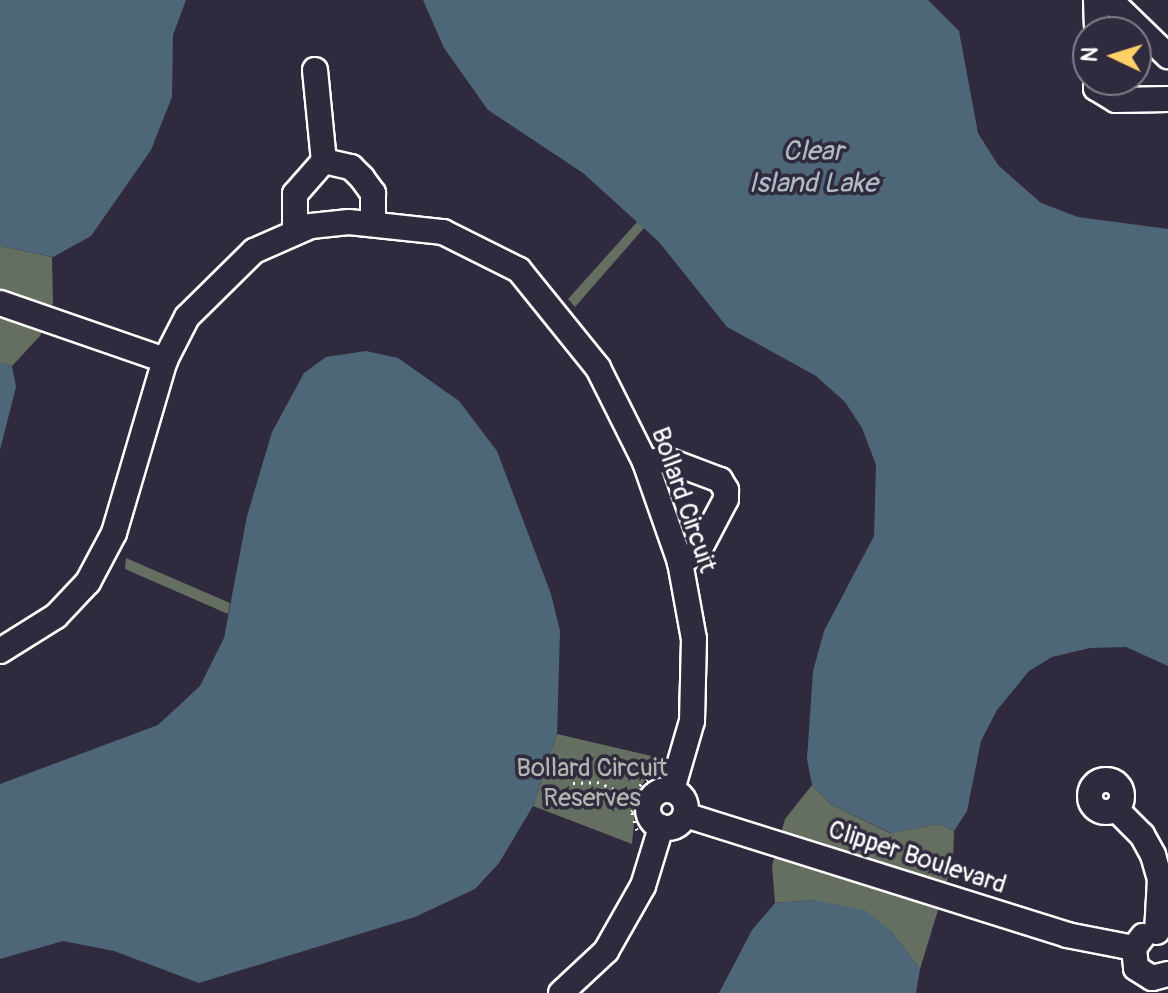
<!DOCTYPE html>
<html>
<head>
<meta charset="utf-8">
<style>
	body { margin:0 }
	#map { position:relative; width:1168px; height:993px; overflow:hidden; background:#2f2a3d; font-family:Pangolin,sans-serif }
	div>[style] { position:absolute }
	.green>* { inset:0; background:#646e61 }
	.water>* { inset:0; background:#4e6778 }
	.path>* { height:3px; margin-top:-1.5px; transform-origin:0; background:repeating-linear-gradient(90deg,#fff 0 2px,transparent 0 8px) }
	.roads { filter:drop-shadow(2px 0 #fff) drop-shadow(-2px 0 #fff) drop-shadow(0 2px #fff) drop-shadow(0 -2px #fff) }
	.minor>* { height:24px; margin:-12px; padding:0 12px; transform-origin:12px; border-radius:12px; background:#2f2a3d }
	.minor>.ring { margin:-12px; padding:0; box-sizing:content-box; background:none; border:24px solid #2f2a3d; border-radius:50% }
	span { translate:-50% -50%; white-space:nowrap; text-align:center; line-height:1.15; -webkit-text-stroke:7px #2f2a3d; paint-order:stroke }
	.street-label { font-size:26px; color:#fff }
	.park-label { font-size:26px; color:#b2b6b0 }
	.water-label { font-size:28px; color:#afbbc2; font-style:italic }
	.north { position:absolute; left:1072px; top:16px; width:80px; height:80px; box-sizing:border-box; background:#2f2a3d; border:2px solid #827f8b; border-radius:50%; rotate:274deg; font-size:22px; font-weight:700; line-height:32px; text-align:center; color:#fff }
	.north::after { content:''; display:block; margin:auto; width:28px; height:36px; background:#ffd166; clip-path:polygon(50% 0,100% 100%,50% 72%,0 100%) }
</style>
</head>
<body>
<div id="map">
	<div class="green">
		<div style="clip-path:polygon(637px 222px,644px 228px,575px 307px,568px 299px)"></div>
		<div style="clip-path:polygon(0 246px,52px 257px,53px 303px,40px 336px,12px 366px,0 363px)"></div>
		<div style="clip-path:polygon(126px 558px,230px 603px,228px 614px,125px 569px)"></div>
		<div style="clip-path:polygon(557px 734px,660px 758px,637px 792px,632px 844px,533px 806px)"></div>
		<div style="clip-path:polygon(812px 785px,830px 804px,890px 833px,939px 824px,954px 831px,953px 861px,920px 969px,890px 930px,814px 900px,775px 903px,772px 866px,785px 819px)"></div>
	</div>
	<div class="water">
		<div style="clip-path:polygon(0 0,186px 0,173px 35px,172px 97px,151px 150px,91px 236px,53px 257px,0 246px)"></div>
		<div style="clip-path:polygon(423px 0,928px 0,959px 31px,978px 133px,998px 165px,1041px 203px,1078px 217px,1168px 229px,1168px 666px,1126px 647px,1090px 648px,1052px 657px,1029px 671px,997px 710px,981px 741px,967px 811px,954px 831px,939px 824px,891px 833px,830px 804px,812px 785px,807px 759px,813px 671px,824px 631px,874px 536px,876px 465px,862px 428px,845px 402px,816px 376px,727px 327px,659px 242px,583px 173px,488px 110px,444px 48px)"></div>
		<div style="clip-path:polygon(366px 351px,398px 358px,459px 401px,497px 451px,551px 594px,560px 631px,557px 734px,533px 806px,499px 863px,475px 889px,415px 917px,199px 983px,114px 951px,63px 941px,0 959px,0 784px,158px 725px,200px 686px,224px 638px,247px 516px,272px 432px,304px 373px,326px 357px)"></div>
		<div style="clip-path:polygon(0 363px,12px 366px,16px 387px,0 450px)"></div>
		<div style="clip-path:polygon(814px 900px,865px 910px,890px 930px,920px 969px,916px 993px,719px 993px,752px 930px,775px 903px)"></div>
	</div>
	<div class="path">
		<div style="left:573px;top:783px;width:24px;rotate:-2deg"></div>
		<div style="left:597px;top:782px;width:33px;rotate:23deg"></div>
		<div style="left:627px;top:795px;width:34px;rotate:-37deg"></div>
		<div style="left:637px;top:830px;width:19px;rotate:-106deg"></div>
		<div style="left:632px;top:812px;width:25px;rotate:-69deg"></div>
	</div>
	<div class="roads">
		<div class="minor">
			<div style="left:1096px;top:0;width:32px;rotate:88deg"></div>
			<div style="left:1110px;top:0;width:81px;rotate:44deg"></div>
			<div style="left:315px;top:70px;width:91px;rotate:84.4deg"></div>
			<div style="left:1096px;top:80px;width:8px;rotate:90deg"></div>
			<div style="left:1096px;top:88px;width:23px;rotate:31deg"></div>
			<div style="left:1116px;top:100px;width:52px;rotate:-1.1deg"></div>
			<div style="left:295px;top:231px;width:37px;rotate:-90deg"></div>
			<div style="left:295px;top:194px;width:44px;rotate:-48.7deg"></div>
			<div style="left:324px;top:161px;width:28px;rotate:13deg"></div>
			<div style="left:351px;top:167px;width:16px;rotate:45deg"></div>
			<div style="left:362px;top:178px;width:19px;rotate:54deg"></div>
			<div style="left:373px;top:193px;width:29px;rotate:90deg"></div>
			<div style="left:0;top:303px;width:175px;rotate:19.1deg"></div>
			<div style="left:645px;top:462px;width:22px;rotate:-5deg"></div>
			<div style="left:667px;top:460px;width:57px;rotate:20.7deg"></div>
			<div style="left:720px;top:480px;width:12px;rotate:59deg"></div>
			<div style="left:726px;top:490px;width:9px;rotate:90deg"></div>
			<div style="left:726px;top:499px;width:60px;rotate:117.8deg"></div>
			<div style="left:698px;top:552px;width:21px;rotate:151deg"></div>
			<div style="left:0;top:651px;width:66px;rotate:-32deg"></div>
			<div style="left:56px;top:616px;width:47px;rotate:-46.7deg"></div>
			<div style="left:88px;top:582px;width:55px;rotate:-62deg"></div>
			<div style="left:114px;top:533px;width:180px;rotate:-73.6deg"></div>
			<div style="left:165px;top:360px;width:48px;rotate:-62.9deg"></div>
			<div style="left:187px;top:317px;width:94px;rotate:-44.6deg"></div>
			<div style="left:254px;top:251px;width:62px;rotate:-23.7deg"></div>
			<div style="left:311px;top:226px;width:38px;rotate:-6deg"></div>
			<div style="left:349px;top:222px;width:95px;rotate:6.1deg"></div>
			<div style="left:443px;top:232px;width:85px;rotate:26.6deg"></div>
			<div style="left:519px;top:270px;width:126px;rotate:51.1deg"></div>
			<div style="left:598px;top:368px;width:105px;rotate:63.4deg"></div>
			<div style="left:645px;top:462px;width:106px;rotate:70.7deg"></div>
			<div style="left:680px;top:562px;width:78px;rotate:79.7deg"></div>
			<div style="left:694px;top:639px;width:82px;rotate:91.4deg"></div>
			<div style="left:692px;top:721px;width:72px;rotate:106.2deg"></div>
			<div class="ring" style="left:1090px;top:780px;width:8px;height:8px"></div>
			<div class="ring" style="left:648px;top:790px;width:14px;height:14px"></div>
			<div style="left:1116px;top:809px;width:37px;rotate:45deg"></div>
			<div style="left:1142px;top:835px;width:23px;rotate:61deg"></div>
			<div style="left:1153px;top:855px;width:25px;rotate:74deg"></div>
			<div style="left:1160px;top:879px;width:53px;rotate:93.2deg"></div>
			<div style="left:685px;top:815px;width:400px;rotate:17.4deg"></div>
			<div style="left:1067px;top:935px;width:68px;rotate:11deg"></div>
			<div style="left:1143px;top:936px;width:15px;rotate:127deg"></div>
			<div style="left:1134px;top:948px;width:20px;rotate:84deg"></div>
			<div style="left:1136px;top:968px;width:19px;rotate:32deg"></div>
			<div style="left:1152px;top:978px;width:16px;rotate:-14deg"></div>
			<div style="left:561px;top:993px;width:62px;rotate:-43deg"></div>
			<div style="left:606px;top:951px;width:75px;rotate:-60.4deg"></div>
			<div style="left:643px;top:886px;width:62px;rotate:-73deg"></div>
		</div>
	</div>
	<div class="street-label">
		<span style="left:683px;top:500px;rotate:71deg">Bollard Circuit</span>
		<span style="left:917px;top:858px;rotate:18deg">Clipper Boulevard</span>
	</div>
	<div class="park-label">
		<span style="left:592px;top:784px">Bollard Circuit<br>Reserves</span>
	</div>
	<div class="water-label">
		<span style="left:813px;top:168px">Clear<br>Island Lake</span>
	</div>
	<div class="north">N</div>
</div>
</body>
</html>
